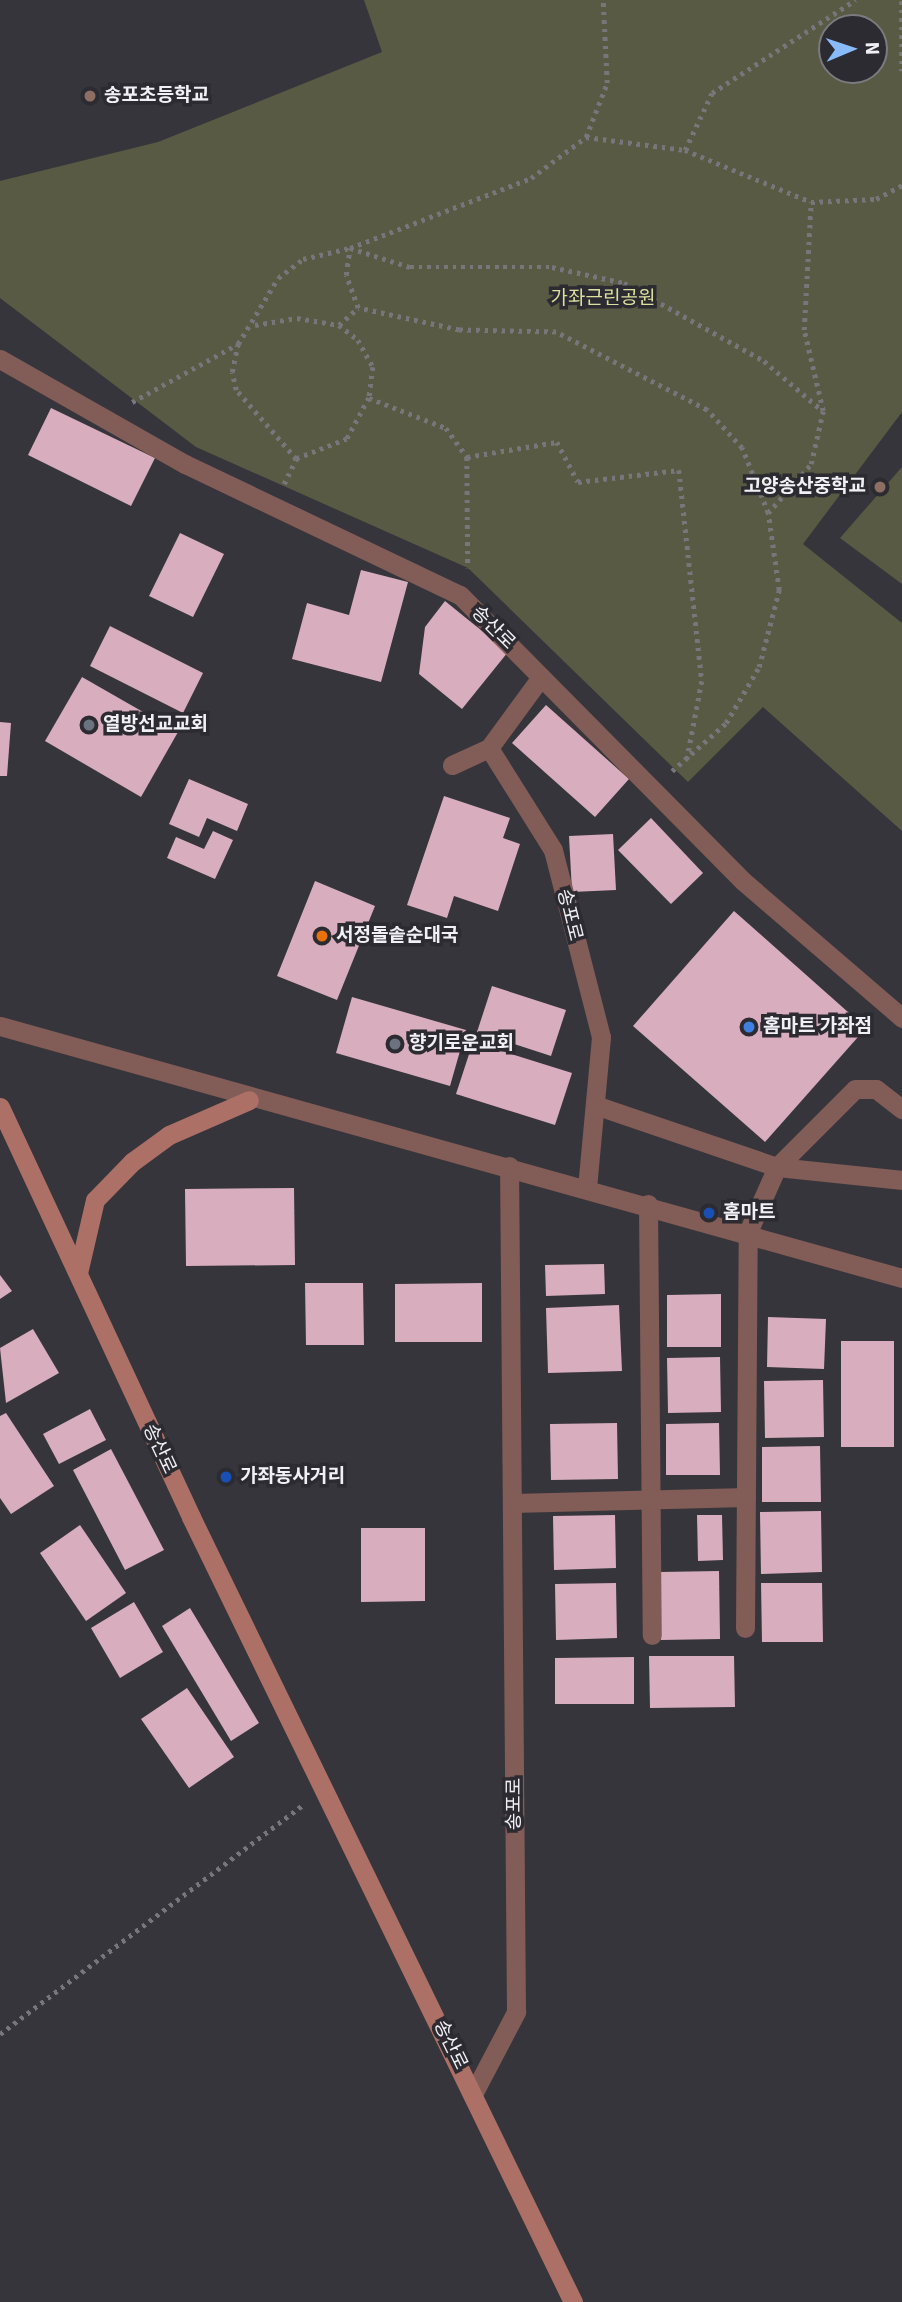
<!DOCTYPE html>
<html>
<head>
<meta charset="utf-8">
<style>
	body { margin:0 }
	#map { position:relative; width:902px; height:2302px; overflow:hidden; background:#36353b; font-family:Signika,"Noto Sans KR",sans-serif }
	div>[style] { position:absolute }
	.green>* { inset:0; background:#585a44 }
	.building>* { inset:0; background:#d8adbd }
	.path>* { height:4.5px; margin-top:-2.25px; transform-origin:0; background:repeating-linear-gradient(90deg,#77767b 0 3.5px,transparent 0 8.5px) }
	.minor>* { height:19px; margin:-9.5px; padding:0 9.5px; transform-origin:9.5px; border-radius:9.5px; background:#825c56 }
	.tertiary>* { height:19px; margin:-9.5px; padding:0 9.5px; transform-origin:9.5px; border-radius:9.5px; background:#825c56 }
	.secondary>* { height:19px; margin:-9.5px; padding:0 9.5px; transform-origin:9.5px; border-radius:9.5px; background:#ac7066 }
	.dots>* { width:19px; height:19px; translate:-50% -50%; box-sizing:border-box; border:4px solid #2c2b31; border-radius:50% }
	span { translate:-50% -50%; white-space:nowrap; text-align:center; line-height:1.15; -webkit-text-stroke:7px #2c2b31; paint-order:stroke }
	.poi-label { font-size:19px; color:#f1f1f5; font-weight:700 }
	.left { translate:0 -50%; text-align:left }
	.right { translate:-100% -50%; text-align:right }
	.park-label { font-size:19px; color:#dcdf9e }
	.street-label { font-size:19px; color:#f1f1f5 }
	.north { position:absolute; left:818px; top:14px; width:70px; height:70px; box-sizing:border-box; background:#2c2b31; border:2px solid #7b7a7f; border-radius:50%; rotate:88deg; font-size:19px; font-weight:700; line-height:28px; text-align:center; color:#f1f1f5 }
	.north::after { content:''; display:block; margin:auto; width:24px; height:32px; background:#88bafc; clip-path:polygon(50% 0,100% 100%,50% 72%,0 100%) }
</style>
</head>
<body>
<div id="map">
	<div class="green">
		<div style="clip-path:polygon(evenodd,364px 0,902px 0,902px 412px,803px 544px,902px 623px,902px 831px,763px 707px,688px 782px,468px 568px,196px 447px,0 298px,0 181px,158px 142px,382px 52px,364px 0,874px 28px,874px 70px,832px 70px,832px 28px,874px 28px)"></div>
		<div style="clip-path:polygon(902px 467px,902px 584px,840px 538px)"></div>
	</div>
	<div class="building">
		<div style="clip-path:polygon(51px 408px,155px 458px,131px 506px,28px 455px)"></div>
		<div style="clip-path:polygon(180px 533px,224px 554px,193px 617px,149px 596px)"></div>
		<div style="clip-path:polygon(361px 570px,408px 582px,381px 682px,292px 659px,307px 603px,349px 615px)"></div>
		<div style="clip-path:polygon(445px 601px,508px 652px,462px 709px,419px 674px,425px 627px)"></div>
		<div style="clip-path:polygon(110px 626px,203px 673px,183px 713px,90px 666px)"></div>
		<div style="clip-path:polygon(82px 677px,178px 732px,141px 797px,45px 741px)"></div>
		<div style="clip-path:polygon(546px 705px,629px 779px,595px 817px,512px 743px)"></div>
		<div style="clip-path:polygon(0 722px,11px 723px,7px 776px,0 776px)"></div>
		<div style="clip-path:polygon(189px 779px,248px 804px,237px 831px,207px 818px,199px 837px,169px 824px)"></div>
		<div style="clip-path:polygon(444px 796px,510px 818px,503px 838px,520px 844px,498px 911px,454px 896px,447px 918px,407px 905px)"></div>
		<div style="clip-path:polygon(651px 818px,703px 873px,671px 904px,618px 850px)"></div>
		<div style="clip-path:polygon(213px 831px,233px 840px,215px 879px,167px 858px,176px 837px,204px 849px)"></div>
		<div style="clip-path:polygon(613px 834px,616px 890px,572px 892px,569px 836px)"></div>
		<div style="clip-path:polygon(315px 881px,375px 906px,337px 1000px,277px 976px)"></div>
		<div style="clip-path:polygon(734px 911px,866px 1028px,765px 1142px,633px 1026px)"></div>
		<div style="clip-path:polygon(492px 986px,566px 1010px,551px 1056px,477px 1032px)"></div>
		<div style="clip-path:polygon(352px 997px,466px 1030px,450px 1086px,336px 1053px)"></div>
		<div style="clip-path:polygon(473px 1042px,572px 1073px,555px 1125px,456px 1094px)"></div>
		<div style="clip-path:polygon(294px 1188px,295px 1265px,186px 1266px,185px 1189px)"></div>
		<div style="clip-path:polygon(604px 1264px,605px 1294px,546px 1296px,545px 1265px)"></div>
		<div style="clip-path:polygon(0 1275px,12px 1291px,0 1299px)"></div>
		<div style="clip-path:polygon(305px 1283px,363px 1283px,364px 1345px,306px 1345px)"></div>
		<div style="clip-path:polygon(482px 1283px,482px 1342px,395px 1342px,395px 1284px)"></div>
		<div style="clip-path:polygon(721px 1294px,721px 1347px,667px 1347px,667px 1295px)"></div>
		<div style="clip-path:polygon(619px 1305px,622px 1371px,548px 1373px,546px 1308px)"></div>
		<div style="clip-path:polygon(768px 1317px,826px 1319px,824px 1369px,767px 1367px)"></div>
		<div style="clip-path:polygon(33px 1329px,59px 1373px,6px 1403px,0 1348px)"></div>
		<div style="clip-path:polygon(841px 1341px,894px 1341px,894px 1447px,841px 1447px)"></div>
		<div style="clip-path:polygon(720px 1357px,721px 1412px,668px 1413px,667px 1358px)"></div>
		<div style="clip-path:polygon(823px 1380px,824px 1437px,765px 1438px,764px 1381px)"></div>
		<div style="clip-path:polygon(90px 1409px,106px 1440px,59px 1464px,43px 1434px)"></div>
		<div style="clip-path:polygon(6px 1413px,54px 1486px,11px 1514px,0 1498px,0 1416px)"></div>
		<div style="clip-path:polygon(617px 1423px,618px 1479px,551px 1480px,550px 1424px)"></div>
		<div style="clip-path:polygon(719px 1423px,720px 1475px,666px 1475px,666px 1424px)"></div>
		<div style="clip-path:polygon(820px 1446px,821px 1502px,762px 1502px,762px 1447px)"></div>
		<div style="clip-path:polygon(111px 1449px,164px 1550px,125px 1570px,73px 1470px)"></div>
		<div style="clip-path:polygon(821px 1511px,822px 1572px,761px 1574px,760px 1512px)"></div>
		<div style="clip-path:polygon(615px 1515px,616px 1568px,554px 1570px,553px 1516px)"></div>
		<div style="clip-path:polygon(697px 1515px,722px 1515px,723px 1560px,698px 1561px)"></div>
		<div style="clip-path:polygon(80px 1525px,126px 1593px,86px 1621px,40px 1553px)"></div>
		<div style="clip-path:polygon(361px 1528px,425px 1528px,425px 1601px,361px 1602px)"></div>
		<div style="clip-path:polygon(719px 1571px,720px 1639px,661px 1640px,660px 1572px)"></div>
		<div style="clip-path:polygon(616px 1583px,617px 1638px,556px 1640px,555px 1584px)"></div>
		<div style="clip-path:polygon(761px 1583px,822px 1583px,823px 1642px,762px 1642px)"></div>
		<div style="clip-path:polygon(134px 1602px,163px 1652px,120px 1678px,91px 1628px)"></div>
		<div style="clip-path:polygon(190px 1608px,259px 1723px,231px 1741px,162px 1626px)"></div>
		<div style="clip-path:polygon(649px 1656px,734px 1656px,735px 1707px,650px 1708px)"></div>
		<div style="clip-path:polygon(634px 1657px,634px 1704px,555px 1704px,555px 1658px)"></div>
		<div style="clip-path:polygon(187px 1688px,234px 1757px,189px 1788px,141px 1719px)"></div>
	</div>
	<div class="path">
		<div style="left:902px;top:1px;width:70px;rotate:90deg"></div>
		<div style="left:586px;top:137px;width:100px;rotate:7.5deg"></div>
		<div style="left:685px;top:150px;width:136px;rotate:22.4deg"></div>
		<div style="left:811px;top:202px;width:65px;rotate:-2.6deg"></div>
		<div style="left:876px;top:199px;width:30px;rotate:-28deg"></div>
		<div style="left:685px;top:150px;width:63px;rotate:-64.7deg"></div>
		<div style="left:712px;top:93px;width:171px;rotate:-33deg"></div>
		<div style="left:255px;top:325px;width:43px;rotate:-9.5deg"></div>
		<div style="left:297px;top:318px;width:43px;rotate:9.5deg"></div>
		<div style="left:339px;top:325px;width:24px;rotate:38deg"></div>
		<div style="left:358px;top:340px;width:31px;rotate:61deg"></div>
		<div style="left:373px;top:367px;width:31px;rotate:97deg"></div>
		<div style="left:369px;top:398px;width:47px;rotate:118.2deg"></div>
		<div style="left:347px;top:439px;width:55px;rotate:158.6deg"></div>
		<div style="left:339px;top:325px;width:25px;rotate:-42deg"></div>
		<div style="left:369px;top:398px;width:83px;rotate:21.3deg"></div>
		<div style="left:446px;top:428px;width:36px;rotate:54deg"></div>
		<div style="left:467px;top:457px;width:91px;rotate:-9.5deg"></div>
		<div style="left:557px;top:442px;width:45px;rotate:62.3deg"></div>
		<div style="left:578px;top:482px;width:102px;rotate:-6.8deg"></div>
		<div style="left:679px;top:470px;width:212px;rotate:83.8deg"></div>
		<div style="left:702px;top:681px;width:80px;rotate:100.8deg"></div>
		<div style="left:132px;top:402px;width:121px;rotate:-28.7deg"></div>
		<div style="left:467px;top:457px;width:111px;rotate:89.5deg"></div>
		<div style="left:284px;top:484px;width:28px;rotate:-64deg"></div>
		<div style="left:296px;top:459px;width:91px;rotate:-131deg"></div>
		<div style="left:236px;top:390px;width:18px;rotate:-103deg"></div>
		<div style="left:232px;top:372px;width:29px;rotate:-78deg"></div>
		<div style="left:238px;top:344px;width:77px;rotate:-58.8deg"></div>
		<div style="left:278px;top:278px;width:31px;rotate:-37deg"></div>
		<div style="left:303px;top:259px;width:48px;rotate:-13.2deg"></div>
		<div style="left:350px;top:248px;width:194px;rotate:-21.1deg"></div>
		<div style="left:531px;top:178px;width:69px;rotate:-36.7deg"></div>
		<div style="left:586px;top:137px;width:58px;rotate:-68.7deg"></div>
		<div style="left:607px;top:83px;width:83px;rotate:-92.8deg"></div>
		<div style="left:768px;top:513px;width:65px;rotate:-48.7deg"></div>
		<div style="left:811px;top:464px;width:54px;rotate:-77.2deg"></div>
		<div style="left:823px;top:411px;width:83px;rotate:-103.2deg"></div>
		<div style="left:804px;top:330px;width:128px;rotate:-86.9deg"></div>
		<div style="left:672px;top:771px;width:72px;rotate:-41.6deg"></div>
		<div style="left:726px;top:723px;width:65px;rotate:-59.5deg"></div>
		<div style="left:759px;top:667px;width:80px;rotate:-75.4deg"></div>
		<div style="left:779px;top:590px;width:78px;rotate:-98.1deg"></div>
		<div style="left:768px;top:513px;width:70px;rotate:-111.8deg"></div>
		<div style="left:742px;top:448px;width:52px;rotate:-132.6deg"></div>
		<div style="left:707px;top:410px;width:170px;rotate:-152.7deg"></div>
		<div style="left:556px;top:332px;width:97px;rotate:-178.8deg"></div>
		<div style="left:459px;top:330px;width:103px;rotate:-167.7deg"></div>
		<div style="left:358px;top:308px;width:35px;rotate:-110deg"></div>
		<div style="left:346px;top:275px;width:27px;rotate:-82deg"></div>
		<div style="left:350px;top:248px;width:63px;rotate:17.6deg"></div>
		<div style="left:410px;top:267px;width:142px"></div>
		<div style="left:552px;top:267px;width:74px;rotate:12.5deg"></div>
		<div style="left:624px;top:283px;width:160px;rotate:29.1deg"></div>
		<div style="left:764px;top:361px;width:77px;rotate:40.3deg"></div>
		<div style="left:0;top:2034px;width:380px;rotate:-37.1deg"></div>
	</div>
	<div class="minor">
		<div style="left:0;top:359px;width:213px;rotate:29.6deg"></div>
		<div style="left:185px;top:464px;width:305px;rotate:25.5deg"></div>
		<div style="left:460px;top:595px;width:402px;rotate:45.3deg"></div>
		<div style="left:743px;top:881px;width:210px;rotate:40.7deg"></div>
		<div style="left:541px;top:677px;width:88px;rotate:126.2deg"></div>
		<div style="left:489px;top:748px;width:120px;rotate:57.9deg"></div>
		<div style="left:553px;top:850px;width:193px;rotate:75.6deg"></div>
		<div style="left:601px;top:1037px;width:151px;rotate:95.3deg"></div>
		<div style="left:452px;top:765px;width:41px;rotate:-24.7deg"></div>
		<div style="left:595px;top:1105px;width:192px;rotate:18.8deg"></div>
		<div style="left:777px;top:1167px;width:126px;rotate:5.9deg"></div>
		<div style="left:648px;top:1204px;width:431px;rotate:89.5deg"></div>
		<div style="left:513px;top:1503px;width:233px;rotate:-1.5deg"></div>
		<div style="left:745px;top:1628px;width:396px;rotate:-89.6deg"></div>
		<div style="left:748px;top:1232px;width:71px;rotate:-66deg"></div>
		<div style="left:777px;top:1167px;width:110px;rotate:-45deg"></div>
		<div style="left:855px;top:1089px;width:21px"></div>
		<div style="left:876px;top:1089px;width:33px;rotate:38deg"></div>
		<div style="left:473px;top:2094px;width:93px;rotate:-62.3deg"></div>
		<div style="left:516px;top:2012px;width:846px;rotate:-90.47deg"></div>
	</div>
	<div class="tertiary">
		<div style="left:0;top:1026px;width:937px;rotate:15.61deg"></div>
	</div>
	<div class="secondary">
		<div style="left:0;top:1107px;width:452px;rotate:65deg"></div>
		<div style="left:191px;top:1517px;width:873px;rotate:64.05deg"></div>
		<div style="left:78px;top:1273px;width:75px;rotate:-76.9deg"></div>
		<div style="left:95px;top:1200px;width:53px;rotate:-45.8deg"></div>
		<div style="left:132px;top:1162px;width:46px;rotate:-36.1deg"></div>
		<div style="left:169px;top:1135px;width:87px;rotate:-23.6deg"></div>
	</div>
	<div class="dots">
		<div style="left:90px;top:96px;background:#8d6e63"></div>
		<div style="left:880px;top:487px;background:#8d6e63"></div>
		<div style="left:89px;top:725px;background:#6b7280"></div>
		<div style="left:322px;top:936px;background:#e8710a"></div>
		<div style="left:749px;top:1027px;background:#3f7fe0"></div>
		<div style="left:395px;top:1044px;background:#6b7280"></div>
		<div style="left:709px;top:1213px;background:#1a4fb4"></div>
		<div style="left:226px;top:1477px;background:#1a4fb4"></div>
	</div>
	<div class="poi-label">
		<span class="left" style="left:104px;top:96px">송포초등학교</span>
		<span class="right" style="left:866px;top:487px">고양송산중학교</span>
		<span class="left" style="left:103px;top:725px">열방선교교회</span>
		<span class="left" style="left:336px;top:936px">서정돌솥순대국</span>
		<span class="left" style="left:763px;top:1027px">홈마트 가좌점</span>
		<span class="left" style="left:409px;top:1044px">향기로운교회</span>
		<span class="left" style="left:723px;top:1213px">홈마트</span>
		<span class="left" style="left:240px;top:1477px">가좌동사거리</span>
	</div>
	<div class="park-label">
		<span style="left:603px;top:299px">가좌근린공원</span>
	</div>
	<div class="street-label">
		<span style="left:493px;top:628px;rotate:45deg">송산로</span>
		<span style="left:569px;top:915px;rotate:76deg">송포로</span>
		<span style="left:159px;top:1449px;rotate:65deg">송산로</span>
		<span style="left:515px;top:1804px;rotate:-90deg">송포로</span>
		<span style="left:450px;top:2045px;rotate:64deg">송산로</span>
	</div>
	<div class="north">N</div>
</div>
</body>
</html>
